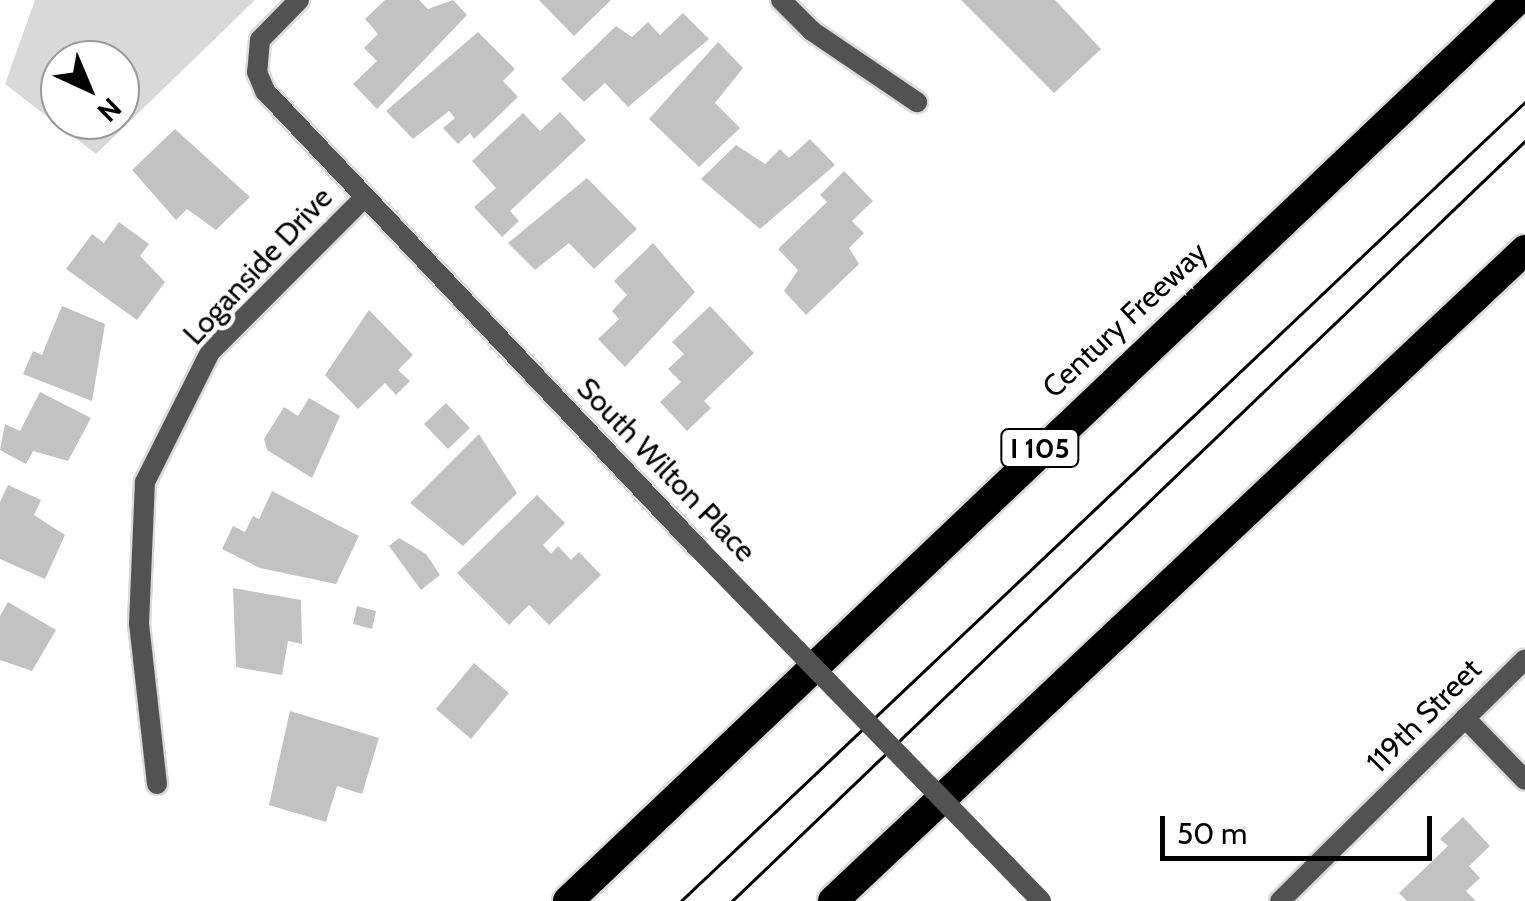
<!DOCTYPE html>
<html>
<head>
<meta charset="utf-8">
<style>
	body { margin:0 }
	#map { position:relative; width:1525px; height:901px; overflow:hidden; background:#fff; font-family:Cabin,sans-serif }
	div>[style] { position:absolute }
	.green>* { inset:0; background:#d9d9d9 }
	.building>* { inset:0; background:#c2c2c2 }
	.roads { filter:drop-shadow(2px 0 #dbdbdb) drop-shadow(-2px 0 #dbdbdb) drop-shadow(0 2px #dbdbdb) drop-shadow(0 -2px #dbdbdb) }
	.minor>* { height:20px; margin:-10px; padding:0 10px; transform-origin:10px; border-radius:10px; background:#525252 }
	.motorway>* { height:30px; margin:-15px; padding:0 15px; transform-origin:15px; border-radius:15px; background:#000 }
	.tram>* { height:2.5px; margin:-1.25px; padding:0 1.25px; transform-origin:1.25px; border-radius:1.25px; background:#000 }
	.minor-bridge>* { height:20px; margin:-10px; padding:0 10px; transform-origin:10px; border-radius:10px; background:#525252 }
	span { translate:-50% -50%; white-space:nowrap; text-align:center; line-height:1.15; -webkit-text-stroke:9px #fff; paint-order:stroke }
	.shield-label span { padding:2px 8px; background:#fff; border:2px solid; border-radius:8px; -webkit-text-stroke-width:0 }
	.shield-label { font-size:28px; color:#000; font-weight:700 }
	.street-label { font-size:30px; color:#000 }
	.north { position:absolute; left:40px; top:40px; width:100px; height:100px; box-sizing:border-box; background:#fff; border:2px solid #999; border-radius:50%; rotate:136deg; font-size:28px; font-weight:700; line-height:40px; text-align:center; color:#000 }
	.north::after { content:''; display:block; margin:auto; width:35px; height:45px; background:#000; clip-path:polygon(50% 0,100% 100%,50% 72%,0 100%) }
	.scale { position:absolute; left:1160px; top:816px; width:272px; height:45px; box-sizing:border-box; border:5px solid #000; border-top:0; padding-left:12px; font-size:30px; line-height:35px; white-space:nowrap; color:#000; -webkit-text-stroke:8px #fff; paint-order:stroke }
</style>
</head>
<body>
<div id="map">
	<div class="green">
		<div style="clip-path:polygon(evenodd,35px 0,255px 0,96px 154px,5px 84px,35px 0,60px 60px,120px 60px,120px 120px,60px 120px,60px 60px)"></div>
	</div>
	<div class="building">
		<div style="clip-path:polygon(385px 0,419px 0,428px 9px,453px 0,467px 15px,377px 109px,353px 84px,377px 61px,364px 48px,378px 34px,365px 19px)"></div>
		<div style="clip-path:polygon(539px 0,611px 0,574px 36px)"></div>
		<div style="clip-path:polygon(961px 0,1055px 0,1101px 49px,1054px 93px)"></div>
		<div style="clip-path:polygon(683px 13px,709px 39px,628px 107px,605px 83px,584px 102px,561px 79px,616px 26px,632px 37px,648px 22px,660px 35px)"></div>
		<div style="clip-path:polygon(478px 32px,515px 69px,503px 81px,518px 97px,474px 139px,470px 133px,458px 144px,443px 128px,455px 118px,449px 111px,413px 139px,386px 111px)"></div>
		<div style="clip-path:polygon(718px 42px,743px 68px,715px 103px,740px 128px,699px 167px,649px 119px)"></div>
		<div style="clip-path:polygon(560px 112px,586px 140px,510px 211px,519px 221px,502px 237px,474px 207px,496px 188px,472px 161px,523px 113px,540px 131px)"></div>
		<div style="clip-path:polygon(175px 129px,250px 197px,216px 230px,187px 209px,176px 220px,132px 170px)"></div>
		<div style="clip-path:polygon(810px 139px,835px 165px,760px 229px,701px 179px,736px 145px,765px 164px,780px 149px,789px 158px)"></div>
		<div style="clip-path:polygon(844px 171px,873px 201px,852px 221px,864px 233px,849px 248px,859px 264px,806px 315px,784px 291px,798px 270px,778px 249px,827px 202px,820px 195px)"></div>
		<div style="clip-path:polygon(587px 178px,637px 229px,594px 269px,569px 243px,535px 270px,508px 243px)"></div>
		<div style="clip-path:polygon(119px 222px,149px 244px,140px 256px,165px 282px,137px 320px,66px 269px,92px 234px,104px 243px)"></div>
		<div style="clip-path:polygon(653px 243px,695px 292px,625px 367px,598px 339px,619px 319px,612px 311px,627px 295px,614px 281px)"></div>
		<div style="clip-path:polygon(62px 306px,105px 324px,92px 401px,23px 374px,33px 351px,42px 355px)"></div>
		<div style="clip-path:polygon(710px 306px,754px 353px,704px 401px,711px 408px,687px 431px,660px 402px,681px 382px,668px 369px,684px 354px,672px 342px)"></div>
		<div style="clip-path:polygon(369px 310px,413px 355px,398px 370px,410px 381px,396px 395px,385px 383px,358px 409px,325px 375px)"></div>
		<div style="clip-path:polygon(40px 392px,91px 418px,68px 461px,33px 451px,26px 464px,0 450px,5px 424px,20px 431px)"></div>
		<div style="clip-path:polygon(309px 398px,340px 416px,312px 478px,267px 450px,264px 439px,284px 407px,298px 416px)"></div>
		<div style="clip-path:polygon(446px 403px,470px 428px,448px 449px,424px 424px)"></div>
		<div style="clip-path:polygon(479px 434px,517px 493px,463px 546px,410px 503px)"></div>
		<div style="clip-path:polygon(8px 485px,41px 500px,34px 515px,65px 535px,45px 579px,0 559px,0 502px)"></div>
		<div style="clip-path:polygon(272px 491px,359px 536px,336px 584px,260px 568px,222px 549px,233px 526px,245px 532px,253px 516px,259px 519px)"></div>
		<div style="clip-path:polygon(537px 495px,565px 523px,543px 545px,551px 554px,558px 546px,571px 560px,579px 552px,601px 575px,549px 625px,529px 605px,509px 625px,457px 573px)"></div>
		<div style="clip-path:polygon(399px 538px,426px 554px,440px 575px,421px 590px,389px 546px)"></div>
		<div style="clip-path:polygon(233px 588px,301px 600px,302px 644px,288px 641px,282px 675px,236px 667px)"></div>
		<div style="clip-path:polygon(8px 602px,56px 630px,32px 671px,0 660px,0 616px)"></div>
		<div style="clip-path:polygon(357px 606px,376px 611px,372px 629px,353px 624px)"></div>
		<div style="clip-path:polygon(474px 663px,509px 693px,471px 739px,436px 709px)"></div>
		<div style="clip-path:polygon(290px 711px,379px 738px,362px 794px,337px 786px,326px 822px,269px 805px)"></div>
		<div style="clip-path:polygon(1463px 817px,1490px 846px,1469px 866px,1480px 878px,1466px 891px,1476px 901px,1407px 901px,1399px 893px,1448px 846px,1440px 839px)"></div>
	</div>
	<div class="roads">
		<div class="minor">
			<div style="left:299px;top:0;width:56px;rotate:134.3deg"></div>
			<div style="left:260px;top:40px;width:32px;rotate:95deg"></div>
			<div style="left:257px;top:72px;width:21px;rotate:67deg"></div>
			<div style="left:265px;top:91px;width:627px;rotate:46.55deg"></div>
			<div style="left:781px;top:0;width:44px;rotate:45deg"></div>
			<div style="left:812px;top:31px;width:127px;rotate:34.1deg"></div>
			<div style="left:1465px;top:718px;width:86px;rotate:45.9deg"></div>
			<div style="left:157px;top:784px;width:161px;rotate:-96.4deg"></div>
			<div style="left:139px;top:624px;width:142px;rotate:-87.6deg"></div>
			<div style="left:145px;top:482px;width:145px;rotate:-63.4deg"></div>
			<div style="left:210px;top:352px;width:218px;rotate:-45deg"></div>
			<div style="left:1280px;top:901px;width:344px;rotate:-44.6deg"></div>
		</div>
		<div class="motorway">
			<div style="left:568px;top:901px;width:1309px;rotate:-43.51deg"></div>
			<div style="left:833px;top:901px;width:950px;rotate:-43.25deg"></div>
		</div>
	</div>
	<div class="tram">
		<div style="left:681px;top:901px;width:1162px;rotate:-43.43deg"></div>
		<div style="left:732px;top:901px;width:1098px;rotate:-43.78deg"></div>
	</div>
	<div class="minor-bridge">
		<div style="left:696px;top:546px;width:495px;rotate:45.8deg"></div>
	</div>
	<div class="shield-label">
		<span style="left:1040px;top:448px">I 105</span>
	</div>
	<div class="street-label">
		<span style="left:258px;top:266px;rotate:-47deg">Loganside Drive</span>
		<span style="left:1125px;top:320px;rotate:-43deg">Century Freeway</span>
		<span style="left:666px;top:470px;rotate:46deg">South Wilton Place</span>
		<span style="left:1424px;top:716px;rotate:-45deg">119th Street</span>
	</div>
	<div class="north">N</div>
	<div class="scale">50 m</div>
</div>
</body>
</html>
